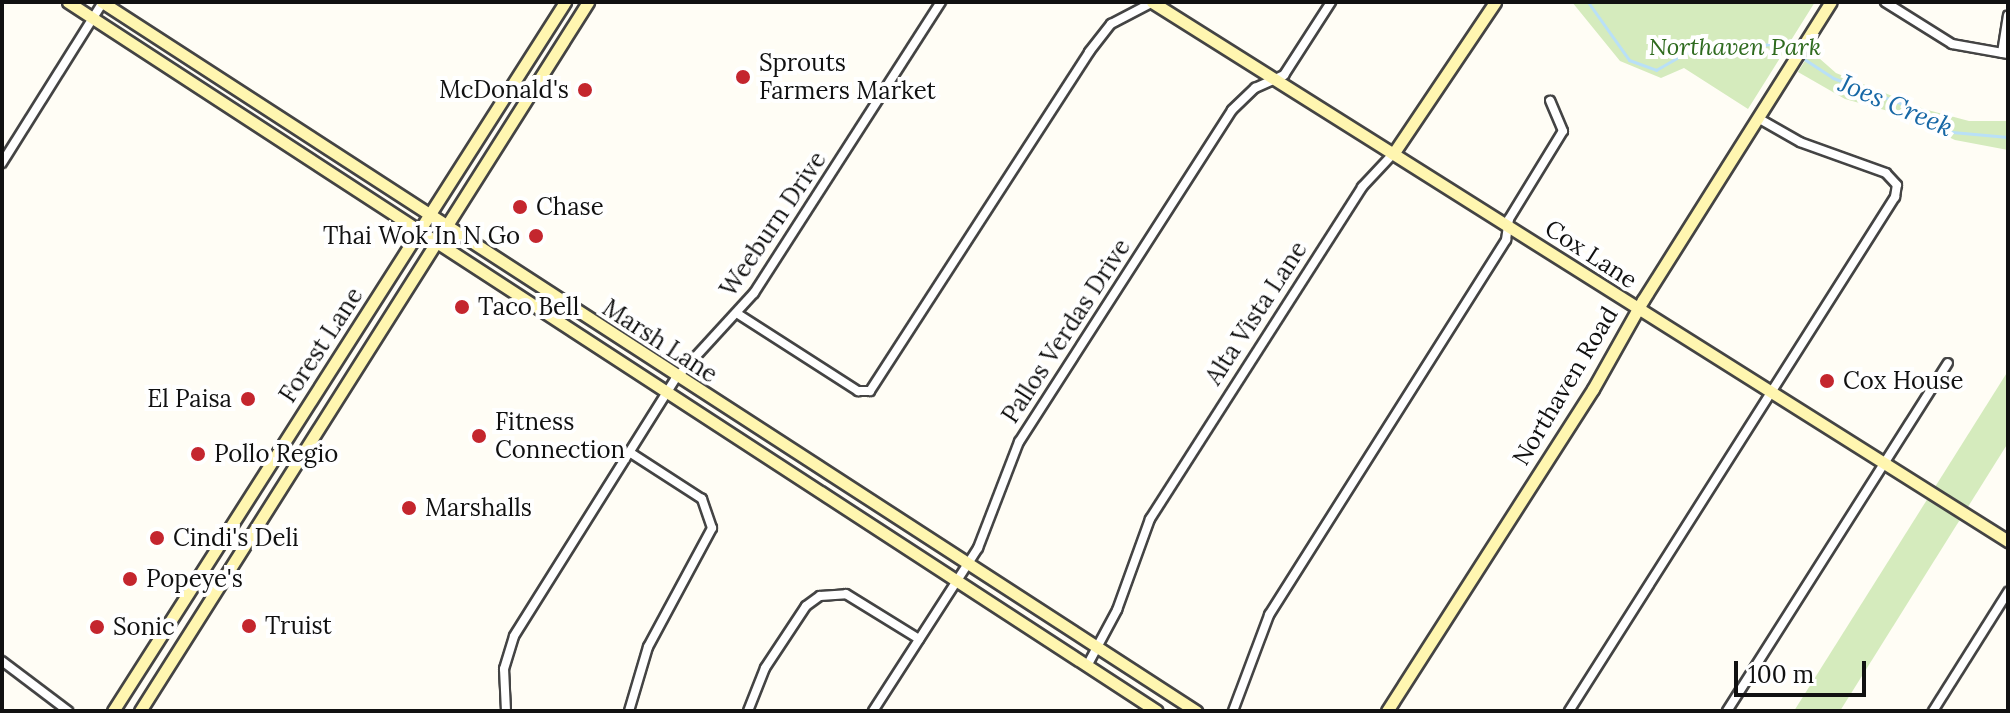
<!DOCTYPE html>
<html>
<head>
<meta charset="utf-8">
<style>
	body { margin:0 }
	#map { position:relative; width:2010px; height:713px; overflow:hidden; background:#fffdf5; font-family:Lora,serif }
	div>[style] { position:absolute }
	.green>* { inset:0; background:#d5ebbd }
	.stream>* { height:3px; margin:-1.5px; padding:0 1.5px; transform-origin:1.5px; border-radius:1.5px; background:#b9e0f7 }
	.roads { filter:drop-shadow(2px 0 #444) drop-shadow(-2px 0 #444) drop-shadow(0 2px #444) drop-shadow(0 -2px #444) }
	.street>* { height:8px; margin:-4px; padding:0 4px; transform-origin:4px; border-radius:4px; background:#fff }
	.secondary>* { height:11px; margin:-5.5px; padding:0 5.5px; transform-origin:5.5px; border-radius:5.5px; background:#fff6b0 }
	.dots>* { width:22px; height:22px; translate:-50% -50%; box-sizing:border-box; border:4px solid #fff; border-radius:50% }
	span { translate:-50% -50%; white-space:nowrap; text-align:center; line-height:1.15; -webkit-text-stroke:8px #fff; paint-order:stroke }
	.park-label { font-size:24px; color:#2f6b1f; font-style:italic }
	.poi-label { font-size:24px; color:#111 }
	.left { translate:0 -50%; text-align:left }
	.right { translate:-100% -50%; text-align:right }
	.street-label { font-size:24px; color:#111 }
	.water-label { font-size:26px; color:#1768a6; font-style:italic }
	.frame { position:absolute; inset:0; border:4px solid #111; pointer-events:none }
	.scale { position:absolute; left:1734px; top:661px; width:132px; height:36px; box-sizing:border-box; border:4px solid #111; border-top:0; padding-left:10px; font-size:24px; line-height:28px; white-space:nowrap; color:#111; -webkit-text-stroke:6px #fff; paint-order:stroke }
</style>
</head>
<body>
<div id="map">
	<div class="green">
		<div style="clip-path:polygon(1572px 2px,1815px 2px,1748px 109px,1684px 68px,1661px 78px,1620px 61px)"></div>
		<div style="clip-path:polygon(1811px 51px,1836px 73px,1924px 109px,1969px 121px,2008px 121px,2008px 150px,1955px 140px,1899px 114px,1845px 99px,1798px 72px)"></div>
		<div style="clip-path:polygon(2008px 371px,2008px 443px,1840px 711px,1794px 711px)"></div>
	</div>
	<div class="stream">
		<div style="left:1588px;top:2px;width:71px;rotate:54.7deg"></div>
		<div style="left:1629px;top:60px;width:29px;rotate:20deg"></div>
		<div style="left:1656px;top:70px;width:34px;rotate:-30deg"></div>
		<div style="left:1685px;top:53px;width:87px;rotate:-5.9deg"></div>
		<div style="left:1772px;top:44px;width:24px;rotate:24deg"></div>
		<div style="left:1801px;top:57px;width:38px;rotate:33deg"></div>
		<div style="left:1833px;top:78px;width:89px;rotate:20.5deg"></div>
		<div style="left:1916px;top:109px;width:43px;rotate:32.6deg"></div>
		<div style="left:1952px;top:132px;width:56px;rotate:5.1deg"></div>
	</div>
	<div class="roads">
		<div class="street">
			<div style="left:1885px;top:2px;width:79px;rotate:32.1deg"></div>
			<div style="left:1952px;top:44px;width:57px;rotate:10.1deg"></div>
			<div style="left:2002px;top:53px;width:38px;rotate:-81deg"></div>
			<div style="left:2px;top:163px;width:190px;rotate:-57.9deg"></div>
			<div style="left:738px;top:314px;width:143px;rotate:32.7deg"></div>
			<div style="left:858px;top:391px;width:12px"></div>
			<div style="left:870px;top:391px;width:404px;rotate:-57.1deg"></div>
			<div style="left:1089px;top:52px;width:36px;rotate:-52deg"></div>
			<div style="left:1111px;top:24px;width:47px;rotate:-27.6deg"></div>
			<div style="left:2px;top:661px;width:83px;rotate:37.1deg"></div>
			<div style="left:1087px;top:666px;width:64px;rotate:-61.8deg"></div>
			<div style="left:1117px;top:610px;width:97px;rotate:-70.1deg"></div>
			<div style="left:1150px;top:519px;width:394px;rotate:-57.4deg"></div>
			<div style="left:1362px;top:187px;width:45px;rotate:-46.8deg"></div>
			<div style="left:506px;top:711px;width:42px;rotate:-92.7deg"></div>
			<div style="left:504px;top:669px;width:34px;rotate:-73deg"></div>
			<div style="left:514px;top:636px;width:305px;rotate:-57.9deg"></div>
			<div style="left:676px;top:378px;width:115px;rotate:-47.5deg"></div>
			<div style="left:754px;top:293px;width:346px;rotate:-57.3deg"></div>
			<div style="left:629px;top:711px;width:67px;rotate:-73.5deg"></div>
			<div style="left:648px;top:647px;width:135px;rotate:-61.7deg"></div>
			<div style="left:712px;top:528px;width:31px;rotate:-109deg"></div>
			<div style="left:702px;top:499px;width:85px;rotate:-147.1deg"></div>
			<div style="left:748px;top:711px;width:46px;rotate:-68.4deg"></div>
			<div style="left:765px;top:668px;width:74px;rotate:-56.5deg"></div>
			<div style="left:806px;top:606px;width:17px;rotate:-36deg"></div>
			<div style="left:820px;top:596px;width:26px;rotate:-4deg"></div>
			<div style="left:846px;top:594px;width:86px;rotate:31.7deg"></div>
			<div style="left:873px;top:711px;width:194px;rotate:-57.2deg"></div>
			<div style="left:978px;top:548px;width:114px;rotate:-68.9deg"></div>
			<div style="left:1019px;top:442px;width:394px;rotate:-57.3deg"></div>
			<div style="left:1232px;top:110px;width:32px;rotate:-44deg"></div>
			<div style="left:1255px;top:88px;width:32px;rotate:-24deg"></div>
			<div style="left:1284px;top:75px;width:87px;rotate:-57.2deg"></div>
			<div style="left:1233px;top:711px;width:103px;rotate:-69.4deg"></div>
			<div style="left:1269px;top:615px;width:444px;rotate:-57.7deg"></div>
			<div style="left:1506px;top:240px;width:21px;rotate:-82deg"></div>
			<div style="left:1509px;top:219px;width:103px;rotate:-58.5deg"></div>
			<div style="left:1563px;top:131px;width:33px;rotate:-113deg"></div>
			<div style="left:1569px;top:711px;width:609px;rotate:-57.62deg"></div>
			<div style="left:1895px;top:197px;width:12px;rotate:-81deg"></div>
			<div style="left:1897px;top:185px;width:16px;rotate:-133deg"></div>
			<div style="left:1886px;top:173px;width:91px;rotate:-160.2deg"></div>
			<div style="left:1800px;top:142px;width:48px;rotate:-150.3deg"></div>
			<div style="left:1727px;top:711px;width:412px;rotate:-57.6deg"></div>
			<div style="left:1933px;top:711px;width:141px;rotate:-57.8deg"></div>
		</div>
		<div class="secondary">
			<div style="left:68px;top:2px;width:1299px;rotate:33.07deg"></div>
			<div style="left:102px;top:2px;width:1304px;rotate:32.95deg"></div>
			<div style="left:1152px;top:2px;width:1012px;rotate:32.2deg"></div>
			<div style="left:1393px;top:154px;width:183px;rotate:-56.1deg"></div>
			<div style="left:113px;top:711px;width:841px;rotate:-57.48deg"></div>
			<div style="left:140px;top:711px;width:839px;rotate:-57.71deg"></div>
			<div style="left:1387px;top:711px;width:382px;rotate:-57.4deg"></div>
			<div style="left:1593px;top:389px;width:102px;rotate:-60.7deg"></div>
			<div style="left:1643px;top:300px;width:352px;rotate:-57.8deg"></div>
		</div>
	</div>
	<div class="dots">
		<div style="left:743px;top:77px;background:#c4262e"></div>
		<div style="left:585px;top:90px;background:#c4262e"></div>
		<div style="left:520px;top:207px;background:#c4262e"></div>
		<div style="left:536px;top:236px;background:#c4262e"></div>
		<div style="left:462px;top:307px;background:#c4262e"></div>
		<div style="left:1827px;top:381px;background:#c4262e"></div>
		<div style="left:248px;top:399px;background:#c4262e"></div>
		<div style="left:479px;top:436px;background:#c4262e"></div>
		<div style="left:198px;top:454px;background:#c4262e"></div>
		<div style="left:409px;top:508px;background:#c4262e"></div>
		<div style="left:157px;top:538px;background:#c4262e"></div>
		<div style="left:130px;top:579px;background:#c4262e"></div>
		<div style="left:249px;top:626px;background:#c4262e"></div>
		<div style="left:97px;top:627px;background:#c4262e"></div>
	</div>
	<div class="park-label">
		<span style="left:1735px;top:47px">Northaven Park</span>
	</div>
	<div class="poi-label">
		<span class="left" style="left:759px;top:77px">Sprouts<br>Farmers Market</span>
		<span class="right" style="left:569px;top:90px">McDonald's</span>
		<span class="left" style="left:536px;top:207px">Chase</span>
		<span class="right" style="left:520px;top:236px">Thai Wok In N Go</span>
		<span class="left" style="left:478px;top:307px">Taco Bell</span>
		<span class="left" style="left:1843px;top:381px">Cox House</span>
		<span class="right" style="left:232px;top:399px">El Paisa</span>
		<span class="left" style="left:495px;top:436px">Fitness<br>Connection</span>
		<span class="left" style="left:214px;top:454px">Pollo Regio</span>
		<span class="left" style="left:425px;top:508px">Marshalls</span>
		<span class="left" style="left:173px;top:538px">Cindi's Deli</span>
		<span class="left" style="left:146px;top:579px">Popeye's</span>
		<span class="left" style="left:265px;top:626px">Truist</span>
		<span class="left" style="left:113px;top:627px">Sonic</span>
	</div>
	<div class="street-label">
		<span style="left:773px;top:224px;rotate:-56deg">Weeburn Drive</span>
		<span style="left:1591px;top:254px;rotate:33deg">Cox Lane</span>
		<span style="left:1256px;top:313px;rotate:-57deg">Alta Vista Lane</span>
		<span style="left:1066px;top:331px;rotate:-57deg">Pallos Verdas Drive</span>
		<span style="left:660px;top:341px;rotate:33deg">Marsh Lane</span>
		<span style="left:321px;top:345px;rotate:-57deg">Forest Lane</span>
		<span style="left:1565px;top:386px;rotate:-59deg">Northaven Road</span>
	</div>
	<div class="water-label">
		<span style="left:1896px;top:105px;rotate:23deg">Joes Creek</span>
	</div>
	<div class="frame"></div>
	<div class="scale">100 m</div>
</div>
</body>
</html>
